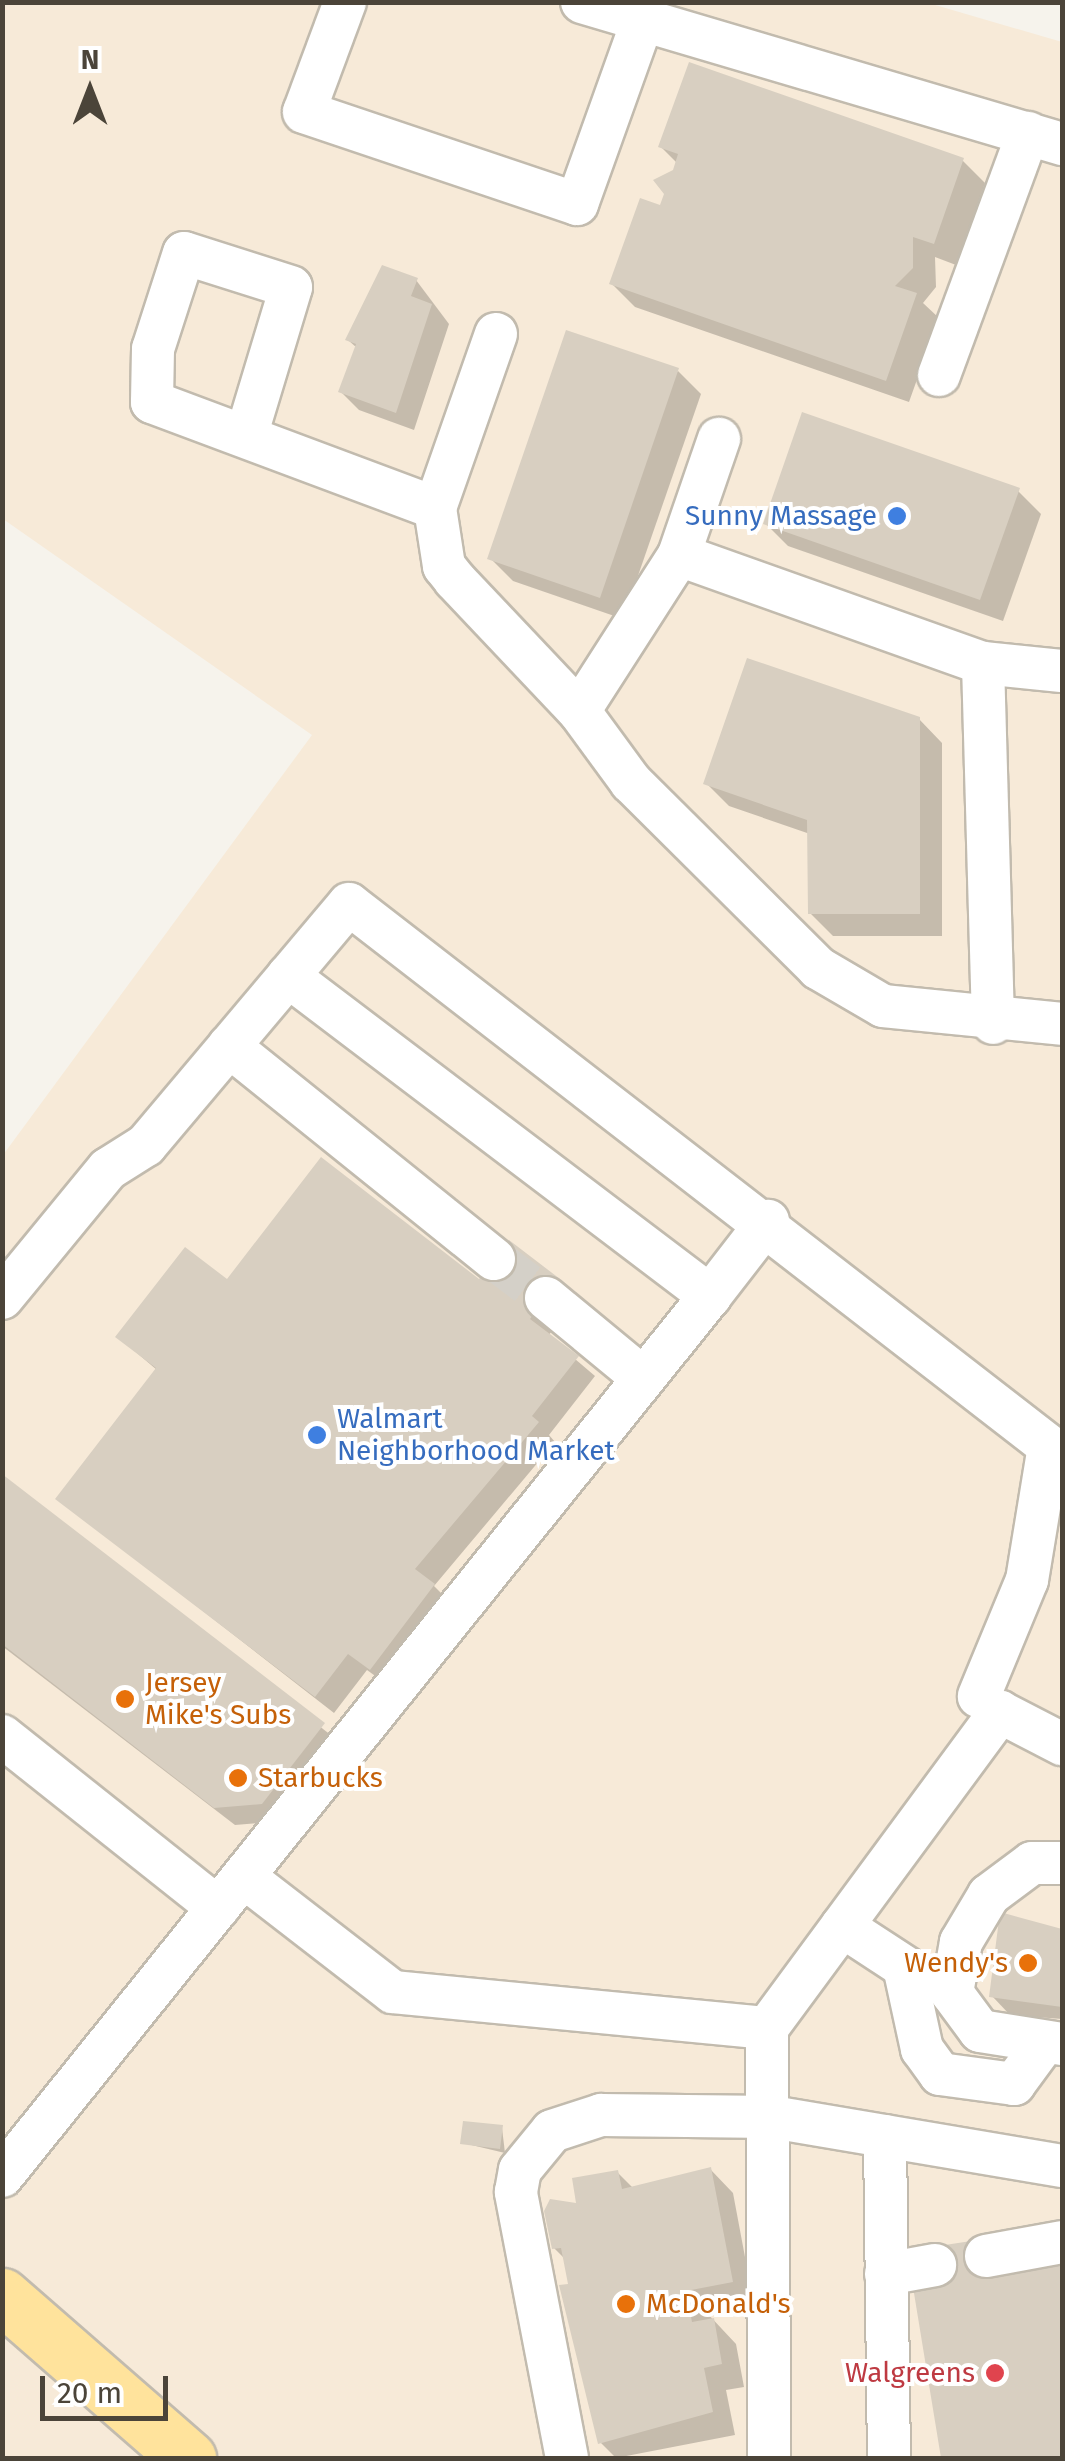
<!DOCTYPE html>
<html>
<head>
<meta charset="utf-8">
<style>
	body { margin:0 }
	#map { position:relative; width:1065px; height:2461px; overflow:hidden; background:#f6f3ec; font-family:"Fira Sans",sans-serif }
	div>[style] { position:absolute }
	.commercial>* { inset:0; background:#f7ead8 }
	.shadow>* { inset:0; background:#0003 }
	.building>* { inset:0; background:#d8cfc1 }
	.minor-tunnel>* { height:42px; margin-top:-21px; transform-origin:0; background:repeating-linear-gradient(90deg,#d4d0c8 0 42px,transparent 0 63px) }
	.roads { filter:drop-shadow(2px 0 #c2bbae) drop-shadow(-2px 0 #c2bbae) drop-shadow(0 2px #c2bbae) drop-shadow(0 -2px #c2bbae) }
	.minor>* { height:42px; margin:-21px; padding:0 21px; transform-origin:21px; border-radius:21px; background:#fff }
	.major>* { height:55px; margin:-27.5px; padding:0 27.5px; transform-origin:27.5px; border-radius:27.5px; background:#ffe39c }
	.dots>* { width:28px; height:28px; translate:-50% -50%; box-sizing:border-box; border:5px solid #fff; border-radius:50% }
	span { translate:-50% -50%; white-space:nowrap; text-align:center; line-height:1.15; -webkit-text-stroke:8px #fff; paint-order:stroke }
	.shop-label { font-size:28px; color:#366cbe }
	.right { translate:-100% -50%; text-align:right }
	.left { translate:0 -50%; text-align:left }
	.food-label { font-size:28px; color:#c56008 }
	.health-label { font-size:28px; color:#be3a42 }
	.frame { position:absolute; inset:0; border:5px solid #4b4439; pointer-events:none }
	.north { position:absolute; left:40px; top:40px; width:100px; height:100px; -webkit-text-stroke:8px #fff; paint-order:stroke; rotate:0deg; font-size:28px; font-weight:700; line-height:40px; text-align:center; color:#4b4439 }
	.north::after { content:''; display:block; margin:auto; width:35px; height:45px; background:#4b4439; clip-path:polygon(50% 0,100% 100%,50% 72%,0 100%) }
	.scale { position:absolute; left:40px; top:2376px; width:128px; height:45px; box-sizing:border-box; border:5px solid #4b4439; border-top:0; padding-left:12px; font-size:30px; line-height:35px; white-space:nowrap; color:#4b4439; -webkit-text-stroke:8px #fff; paint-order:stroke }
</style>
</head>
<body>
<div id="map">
	<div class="commercial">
		<div style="clip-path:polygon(925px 2px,1062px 42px,1062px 2458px,3px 2458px,3px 1155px,312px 735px,3px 519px,3px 3px)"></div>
	</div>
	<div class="shadow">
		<div style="clip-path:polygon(661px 147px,962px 160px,985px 183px,956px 265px,935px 257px,936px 287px,923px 303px,939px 318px,909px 402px,635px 307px,612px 284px,662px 208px,677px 163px)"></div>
		<div style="clip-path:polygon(416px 280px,449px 324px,414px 430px,359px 410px,341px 392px,357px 348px,348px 340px)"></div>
		<div style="clip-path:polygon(678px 371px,701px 394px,623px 619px,513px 581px,490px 558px)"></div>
		<div style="clip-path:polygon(1018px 491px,1041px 514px,1003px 621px,788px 546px,765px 523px)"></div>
		<div style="clip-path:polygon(919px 719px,942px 743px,942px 936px,833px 936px,810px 913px,810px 834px,729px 806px,706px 783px)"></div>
		<div style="clip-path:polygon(480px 1282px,577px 1299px,548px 1336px,595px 1376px,549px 1435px,555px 1442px,434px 1586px,452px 1604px,389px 1686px,367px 1670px,334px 1713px,59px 1499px,157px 1370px,118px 1337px,227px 1283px)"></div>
		<div style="clip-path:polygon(2px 1478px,341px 1743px,280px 1821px,235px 1825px,2px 1646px)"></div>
		<div style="clip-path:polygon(1002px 1916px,1062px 1935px,1062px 2019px,1010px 2015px,992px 1996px)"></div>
		<div style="clip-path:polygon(502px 2128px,505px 2153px,463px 2143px)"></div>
		<div style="clip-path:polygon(711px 2170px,733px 2193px,754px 2305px,707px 2313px,736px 2344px,744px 2387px,726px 2390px,735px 2435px,616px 2458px,600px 2442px,566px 2260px,554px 2248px,579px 2206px,618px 2173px,634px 2189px)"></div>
		<div style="clip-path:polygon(1062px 2265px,1062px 2458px,944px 2458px,916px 2289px)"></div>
	</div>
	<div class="building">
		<div style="clip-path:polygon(689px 62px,964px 158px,934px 244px,913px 237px,913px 268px,895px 286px,917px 293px,886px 381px,609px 284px,640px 198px,660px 205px,664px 194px,653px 180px,673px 170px,678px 154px,658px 147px)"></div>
		<div style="clip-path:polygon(382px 265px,418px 278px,411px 296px,432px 304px,396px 413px,338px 392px,356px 344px,345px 340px)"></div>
		<div style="clip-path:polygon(566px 330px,679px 368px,600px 598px,487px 559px)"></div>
		<div style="clip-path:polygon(802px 412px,1020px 488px,980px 600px,763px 524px)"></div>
		<div style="clip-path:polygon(747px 658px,920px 717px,920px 914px,808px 914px,807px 820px,703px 784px)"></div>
		<div style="clip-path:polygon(321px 1157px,479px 1279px,509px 1240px,560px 1279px,530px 1319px,579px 1356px,532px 1416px,539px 1422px,415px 1569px,435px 1584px,370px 1670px,348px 1654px,315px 1697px,55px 1499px,156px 1368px,115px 1337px,185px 1247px,227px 1279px)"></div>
		<div style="clip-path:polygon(2px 1474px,325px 1723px,262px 1804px,214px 1808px,2px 1644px)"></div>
		<div style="clip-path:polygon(1000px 1912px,1062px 1929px,1062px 2007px,989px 1997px)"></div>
		<div style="clip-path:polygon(463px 2121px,503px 2125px,500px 2149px,460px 2144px)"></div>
		<div style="clip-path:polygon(711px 2167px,733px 2282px,686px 2291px,692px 2322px,714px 2318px,722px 2364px,704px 2368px,713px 2412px,598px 2444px,559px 2285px,568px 2284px,561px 2248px,552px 2249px,544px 2211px,550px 2199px,576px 2203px,572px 2178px,618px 2170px,622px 2189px)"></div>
		<div style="clip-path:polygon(984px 2239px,1062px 2262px,1062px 2458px,941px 2458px,913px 2287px,932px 2247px)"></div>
	</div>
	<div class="minor-tunnel">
		<div style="left:494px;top:1259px;width:65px;rotate:36.9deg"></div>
	</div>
	<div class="roads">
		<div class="minor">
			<div style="left:345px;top:2px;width:117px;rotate:110.4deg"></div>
			<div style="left:304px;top:112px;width:288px;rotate:18.6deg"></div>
			<div style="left:577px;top:204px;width:195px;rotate:-70.3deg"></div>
			<div style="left:582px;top:2px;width:501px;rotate:16.48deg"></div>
			<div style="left:496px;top:334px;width:184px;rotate:109.3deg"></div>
			<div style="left:435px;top:508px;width:59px;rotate:81.2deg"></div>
			<div style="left:444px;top:566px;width:18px;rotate:52deg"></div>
			<div style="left:455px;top:580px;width:180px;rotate:46.6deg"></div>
			<div style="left:579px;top:711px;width:88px;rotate:53.8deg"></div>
			<div style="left:631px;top:782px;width:264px;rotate:44.8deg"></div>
			<div style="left:818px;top:968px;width:75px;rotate:30.3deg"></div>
			<div style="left:883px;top:1006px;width:180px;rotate:5.7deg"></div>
			<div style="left:939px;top:375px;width:258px;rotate:-69.8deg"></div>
			<div style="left:247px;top:433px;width:152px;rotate:-73.2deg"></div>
			<div style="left:291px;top:287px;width:112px;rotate:-162.4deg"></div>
			<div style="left:184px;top:253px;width:101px;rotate:107.9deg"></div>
			<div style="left:153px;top:349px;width:53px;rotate:91.1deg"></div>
			<div style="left:152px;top:402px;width:302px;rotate:20.5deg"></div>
			<div style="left:679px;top:555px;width:323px;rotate:19.6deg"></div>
			<div style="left:983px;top:663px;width:79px;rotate:5.8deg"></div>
			<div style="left:983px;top:663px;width:360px;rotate:88.4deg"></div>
			<div style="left:579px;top:711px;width:185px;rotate:-57.3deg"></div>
			<div style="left:679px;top:555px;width:123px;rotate:-71deg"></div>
			<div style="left:288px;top:976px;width:530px;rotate:37.17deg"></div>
			<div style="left:710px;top:1296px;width:95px;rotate:-52.3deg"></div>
			<div style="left:229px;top:1046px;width:340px;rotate:38.8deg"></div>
			<div style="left:2px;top:1298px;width:167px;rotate:-50.6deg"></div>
			<div style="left:108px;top:1169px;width:45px;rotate:-32.3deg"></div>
			<div style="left:146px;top:1145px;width:315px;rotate:-49.9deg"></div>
			<div style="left:349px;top:904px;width:885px;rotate:37.75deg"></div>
			<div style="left:1049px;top:1446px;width:136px;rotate:99.3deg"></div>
			<div style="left:1027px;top:1580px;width:126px;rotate:112.5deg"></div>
			<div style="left:546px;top:1298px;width:126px;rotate:39.5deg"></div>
			<div style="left:2px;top:1736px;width:276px;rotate:38.5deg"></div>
			<div style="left:1062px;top:1863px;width:30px;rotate:180deg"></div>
			<div style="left:1032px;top:1863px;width:54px;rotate:143.3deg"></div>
			<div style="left:989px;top:1895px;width:55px;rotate:120.8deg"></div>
			<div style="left:961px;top:1942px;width:52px;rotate:100deg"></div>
			<div style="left:952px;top:1993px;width:47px;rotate:53.6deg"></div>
			<div style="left:980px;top:2031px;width:83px;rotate:9deg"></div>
			<div style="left:244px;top:1877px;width:188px;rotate:37.7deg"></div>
			<div style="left:393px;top:1992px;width:376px;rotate:5.5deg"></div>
			<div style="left:767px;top:2028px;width:393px;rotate:-53.6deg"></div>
			<div style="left:1000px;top:1712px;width:70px;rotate:27.3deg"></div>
			<div style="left:842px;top:1926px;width:104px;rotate:33.2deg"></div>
			<div style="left:905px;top:1971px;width:80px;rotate:77.7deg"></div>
			<div style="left:922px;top:2049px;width:31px;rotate:54deg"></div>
			<div style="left:940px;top:2074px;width:75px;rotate:7.7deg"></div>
			<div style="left:1014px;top:2084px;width:52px;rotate:-53.6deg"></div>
			<div style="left:767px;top:2028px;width:430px;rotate:89.7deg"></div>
			<div style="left:885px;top:2136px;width:322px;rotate:89.3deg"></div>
			<div style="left:2px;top:2176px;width:1129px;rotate:-51.18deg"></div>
			<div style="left:986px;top:2256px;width:77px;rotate:-10.4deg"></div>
			<div style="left:886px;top:2274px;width:50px;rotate:-10.4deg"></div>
			<div style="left:567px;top:2458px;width:271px;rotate:-100.9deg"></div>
			<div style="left:516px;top:2192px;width:22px;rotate:-80deg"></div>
			<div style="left:520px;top:2170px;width:50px;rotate:-50.6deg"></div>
			<div style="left:552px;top:2131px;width:52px;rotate:-18.1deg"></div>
			<div style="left:601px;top:2115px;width:171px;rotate:0.7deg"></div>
			<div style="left:772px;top:2117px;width:294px;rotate:9.6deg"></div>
		</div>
		<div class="major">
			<div style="left:2px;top:2296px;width:247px;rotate:41.1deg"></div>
		</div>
	</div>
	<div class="dots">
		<div style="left:897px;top:516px;background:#3f7fe0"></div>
		<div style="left:317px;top:1435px;background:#3f7fe0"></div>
		<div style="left:125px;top:1699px;background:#e8710a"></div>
		<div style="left:238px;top:1778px;background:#e8710a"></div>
		<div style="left:1028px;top:1963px;background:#e8710a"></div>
		<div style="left:626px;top:2304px;background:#e8710a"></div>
		<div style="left:995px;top:2373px;background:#e0444e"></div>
	</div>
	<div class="shop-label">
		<span class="right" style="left:877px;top:516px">Sunny Massage</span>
		<span class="left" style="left:337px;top:1435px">Walmart<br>Neighborhood Market</span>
	</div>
	<div class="food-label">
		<span class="left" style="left:145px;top:1699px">Jersey<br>Mike's Subs</span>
		<span class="left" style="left:258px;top:1778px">Starbucks</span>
		<span class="right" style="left:1008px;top:1963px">Wendy's</span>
		<span class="left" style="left:646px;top:2304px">McDonald's</span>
	</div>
	<div class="health-label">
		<span class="right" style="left:975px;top:2373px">Walgreens</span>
	</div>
	<div class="frame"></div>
	<div class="north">N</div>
	<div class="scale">20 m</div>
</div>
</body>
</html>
